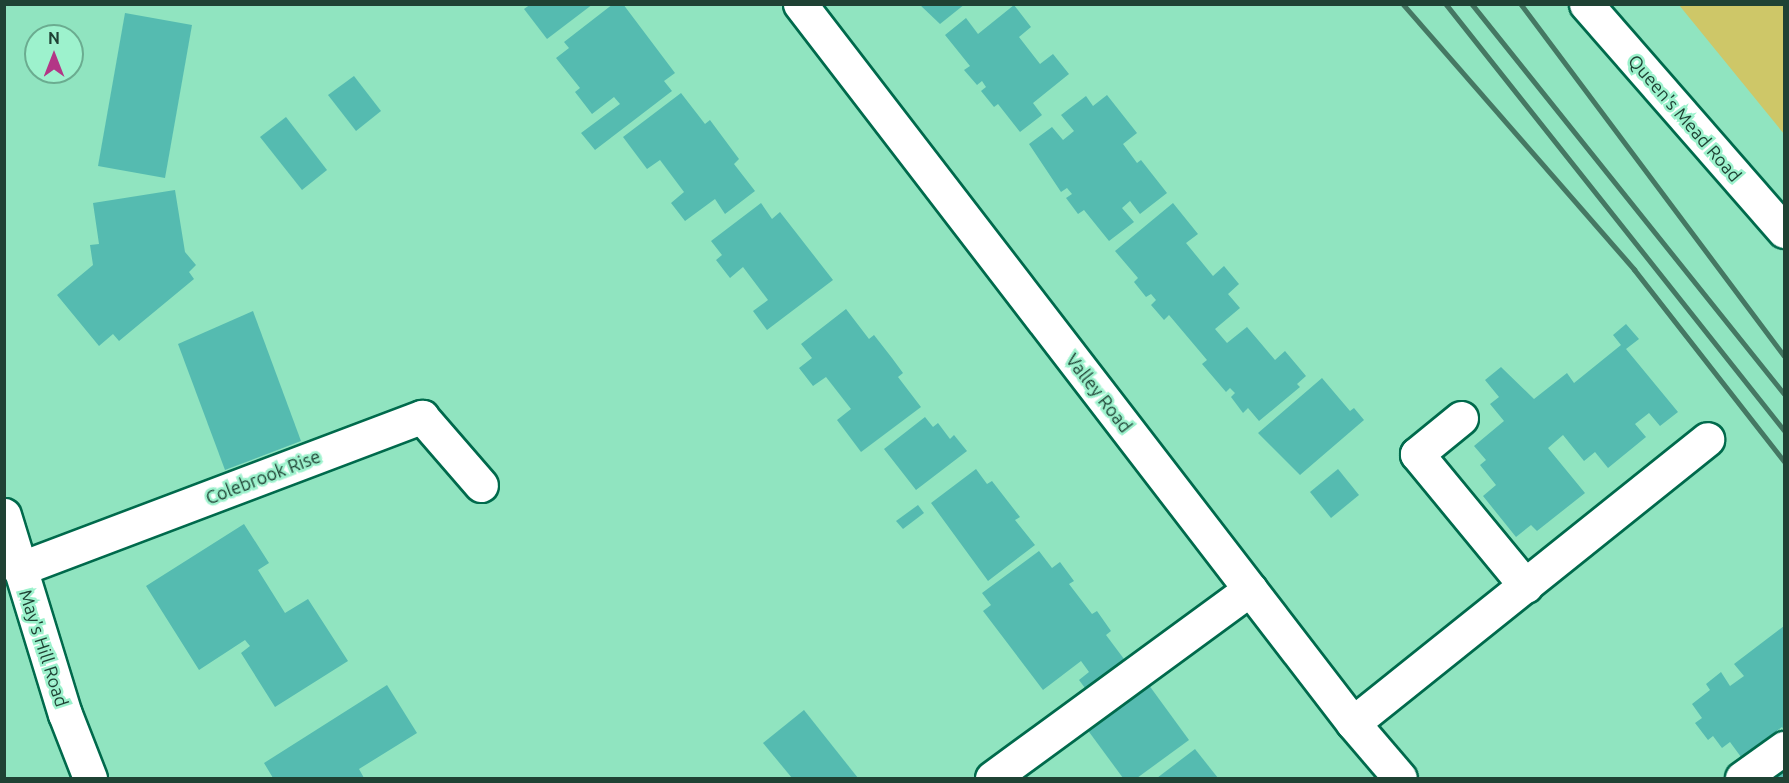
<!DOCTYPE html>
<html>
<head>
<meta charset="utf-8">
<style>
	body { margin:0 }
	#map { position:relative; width:1789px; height:783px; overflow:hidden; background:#90e4c0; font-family:Ubuntu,sans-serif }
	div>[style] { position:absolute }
	.green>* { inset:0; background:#cec768 }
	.building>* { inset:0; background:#55bbb0 }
	.roads { filter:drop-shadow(2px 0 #006a4c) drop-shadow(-2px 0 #006a4c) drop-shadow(0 2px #006a4c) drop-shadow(0 -2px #006a4c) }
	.minor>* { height:33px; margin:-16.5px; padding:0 16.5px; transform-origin:16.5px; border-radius:16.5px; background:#fff }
	.rail>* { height:4.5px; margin:-2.25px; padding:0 2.25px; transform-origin:2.25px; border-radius:2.25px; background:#457863 }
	span { translate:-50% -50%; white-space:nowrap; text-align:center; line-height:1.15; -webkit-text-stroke:5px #9df2cd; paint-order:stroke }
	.street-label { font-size:18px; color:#1f4234 }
	.frame { position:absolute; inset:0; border:6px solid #1f4234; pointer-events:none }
	.north { position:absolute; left:24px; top:24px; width:60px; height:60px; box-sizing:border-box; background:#9df2cd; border:2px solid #6bac90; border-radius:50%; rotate:0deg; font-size:16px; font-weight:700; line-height:24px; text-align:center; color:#1f4234 }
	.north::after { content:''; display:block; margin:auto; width:21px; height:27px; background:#b33686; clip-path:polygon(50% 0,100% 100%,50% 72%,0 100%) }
</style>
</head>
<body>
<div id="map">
	<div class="green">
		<div style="clip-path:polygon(1679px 5px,1784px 5px,1784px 134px)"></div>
	</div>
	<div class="building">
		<div style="clip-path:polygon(531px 4px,593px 4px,547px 39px,524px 9px)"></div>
		<div style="clip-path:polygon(613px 4px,623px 4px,675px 73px,664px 81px,672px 91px,595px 150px,581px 133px,620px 104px,614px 97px,592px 114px,575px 92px,580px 88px,556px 58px,569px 48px,564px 42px)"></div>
		<div style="clip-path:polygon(919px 4px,965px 4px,940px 24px)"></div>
		<div style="clip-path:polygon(1014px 5px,1031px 27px,1019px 37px,1040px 64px,1053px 54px,1069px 74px,1033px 103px,1042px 115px,1020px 132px,998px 104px,994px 107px,981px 91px,986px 87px,982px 81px,977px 85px,964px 70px,970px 66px,945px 35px,966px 18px,978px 34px)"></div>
		<div style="clip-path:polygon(125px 13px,192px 25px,165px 178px,98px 166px)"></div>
		<div style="clip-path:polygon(354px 76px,381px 111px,356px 131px,328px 95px)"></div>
		<div style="clip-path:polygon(681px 93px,705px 124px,710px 120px,739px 159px,734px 164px,755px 191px,725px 214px,715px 199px,685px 221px,671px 203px,684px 192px,660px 160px,647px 169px,623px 137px)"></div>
		<div style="clip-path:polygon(1107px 95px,1137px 133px,1123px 144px,1137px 163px,1141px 160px,1167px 193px,1140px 214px,1130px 201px,1122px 208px,1134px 222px,1109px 241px,1084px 210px,1078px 214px,1066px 198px,1072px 194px,1067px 188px,1061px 192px,1029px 144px,1052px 127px,1063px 140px,1074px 131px,1061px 115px,1086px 96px,1093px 106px)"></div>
		<div style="clip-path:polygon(286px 117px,327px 170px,302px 190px,260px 137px)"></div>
		<div style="clip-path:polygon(175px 190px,185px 252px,196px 265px,189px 272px,194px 279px,119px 341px,113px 334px,99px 346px,57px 295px,93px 265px,90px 245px,99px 244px,93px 203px)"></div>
		<div style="clip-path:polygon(761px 203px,772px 219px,780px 212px,833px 280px,767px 330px,753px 311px,768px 300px,743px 267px,730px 278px,716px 260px,722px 255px,711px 241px)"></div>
		<div style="clip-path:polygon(1173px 203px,1198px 234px,1186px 243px,1213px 276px,1224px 266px,1239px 284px,1228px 294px,1240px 308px,1215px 329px,1227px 343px,1247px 327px,1275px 360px,1285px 351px,1306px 376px,1297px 384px,1300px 387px,1259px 421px,1248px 408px,1243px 413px,1231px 397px,1235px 393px,1230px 388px,1226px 392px,1202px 364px,1207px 360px,1169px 315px,1164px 320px,1151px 305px,1156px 300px,1151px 294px,1146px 297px,1134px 282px,1138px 278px,1115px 251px)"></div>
		<div style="clip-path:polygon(846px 309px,869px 339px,874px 335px,892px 358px,903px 373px,898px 377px,921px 407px,861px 452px,837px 420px,851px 409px,826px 377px,813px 386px,799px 368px,812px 358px,801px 344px)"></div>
		<div style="clip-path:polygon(253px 311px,301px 441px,225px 470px,178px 344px)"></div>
		<div style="clip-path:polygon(1626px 324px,1639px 339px,1626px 349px,1678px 412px,1660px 426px,1649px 413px,1635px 424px,1646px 437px,1608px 468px,1595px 452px,1584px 461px,1563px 435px,1548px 448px,1585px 493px,1537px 531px,1531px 525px,1516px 537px,1483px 496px,1496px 485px,1480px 465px,1486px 460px,1474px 446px,1504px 421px,1490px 404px,1499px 397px,1485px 380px,1501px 367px,1534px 399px,1567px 373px,1574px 383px,1621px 345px,1613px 335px)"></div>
		<div style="clip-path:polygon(1322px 378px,1350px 411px,1354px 408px,1364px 420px,1300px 475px,1258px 433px)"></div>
		<div style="clip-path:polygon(925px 417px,933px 427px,938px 423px,950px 439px,954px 435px,967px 451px,916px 490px,884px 449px)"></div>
		<div style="clip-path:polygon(976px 469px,987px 484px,992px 481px,1020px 517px,1015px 520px,1035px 545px,988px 581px,931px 503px)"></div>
		<div style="clip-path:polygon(1338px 469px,1359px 495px,1331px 518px,1310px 492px)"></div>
		<div style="clip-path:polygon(918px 505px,924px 513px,903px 529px,896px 521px)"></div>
		<div style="clip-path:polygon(244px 524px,269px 563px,258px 570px,285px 613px,308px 599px,348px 661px,275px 707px,241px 653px,250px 646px,245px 640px,199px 670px,146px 586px)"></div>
		<div style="clip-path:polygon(1039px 551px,1052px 568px,1060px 562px,1074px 581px,1069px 584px,1092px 614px,1097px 611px,1111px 631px,1106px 635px,1127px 663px,1088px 692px,1079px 680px,1089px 672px,1081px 661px,1043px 690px,983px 611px,991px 605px,982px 593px)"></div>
		<div style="clip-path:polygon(1784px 626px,1784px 730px,1782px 727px,1741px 757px,1730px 742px,1722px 748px,1713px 736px,1708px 740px,1695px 723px,1702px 718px,1692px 704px,1710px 690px,1706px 684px,1721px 672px,1730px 686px,1744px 676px,1734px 664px)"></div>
		<div style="clip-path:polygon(1143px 677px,1189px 740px,1137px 778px,1123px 778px,1081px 721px)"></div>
		<div style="clip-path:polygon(387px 685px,417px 733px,359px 769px,364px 778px,273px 778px,264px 763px)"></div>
		<div style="clip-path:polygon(804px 710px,858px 778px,792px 778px,763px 743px)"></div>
		<div style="clip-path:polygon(1195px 749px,1218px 778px,1157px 778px)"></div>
		<div style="clip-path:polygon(1784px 760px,1784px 778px,1778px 778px,1771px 770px)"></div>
	</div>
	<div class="roads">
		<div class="minor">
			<div style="left:800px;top:4px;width:907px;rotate:52.44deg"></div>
			<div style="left:1353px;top:723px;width:72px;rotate:49.5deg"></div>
			<div style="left:1586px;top:4px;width:301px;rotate:48.9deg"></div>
			<div style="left:1461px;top:418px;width:57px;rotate:140.7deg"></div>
			<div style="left:1417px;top:454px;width:171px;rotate:50.5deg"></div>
			<div style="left:4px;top:515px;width:208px;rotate:73deg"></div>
			<div style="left:65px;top:714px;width:69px;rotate:68.7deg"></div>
			<div style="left:19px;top:569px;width:431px;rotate:-20.7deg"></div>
			<div style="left:422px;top:417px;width:90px;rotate:49.1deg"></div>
			<div style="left:1353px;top:723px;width:454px;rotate:-38.7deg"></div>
			<div style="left:992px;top:778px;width:320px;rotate:-36.2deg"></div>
			<div style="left:1742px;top:778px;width:52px;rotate:-35.5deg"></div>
		</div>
	</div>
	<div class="rail">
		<div style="left:1403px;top:4px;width:352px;rotate:48.9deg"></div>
		<div style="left:1634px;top:269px;width:244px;rotate:52deg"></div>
		<div style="left:1446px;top:4px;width:544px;rotate:51.57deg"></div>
		<div style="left:1472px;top:4px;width:499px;rotate:51.3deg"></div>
		<div style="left:1521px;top:4px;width:439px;rotate:53.2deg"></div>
	</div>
	<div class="street-label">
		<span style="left:1685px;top:118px;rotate:49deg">Queen's Mead Road</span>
		<span style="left:1099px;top:393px;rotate:52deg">Valley Road</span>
		<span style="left:263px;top:477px;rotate:-21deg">Colebrook Rise</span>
		<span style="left:44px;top:648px;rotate:72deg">May's Hill Road</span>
	</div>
	<div class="frame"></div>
	<div class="north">N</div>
</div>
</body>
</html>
